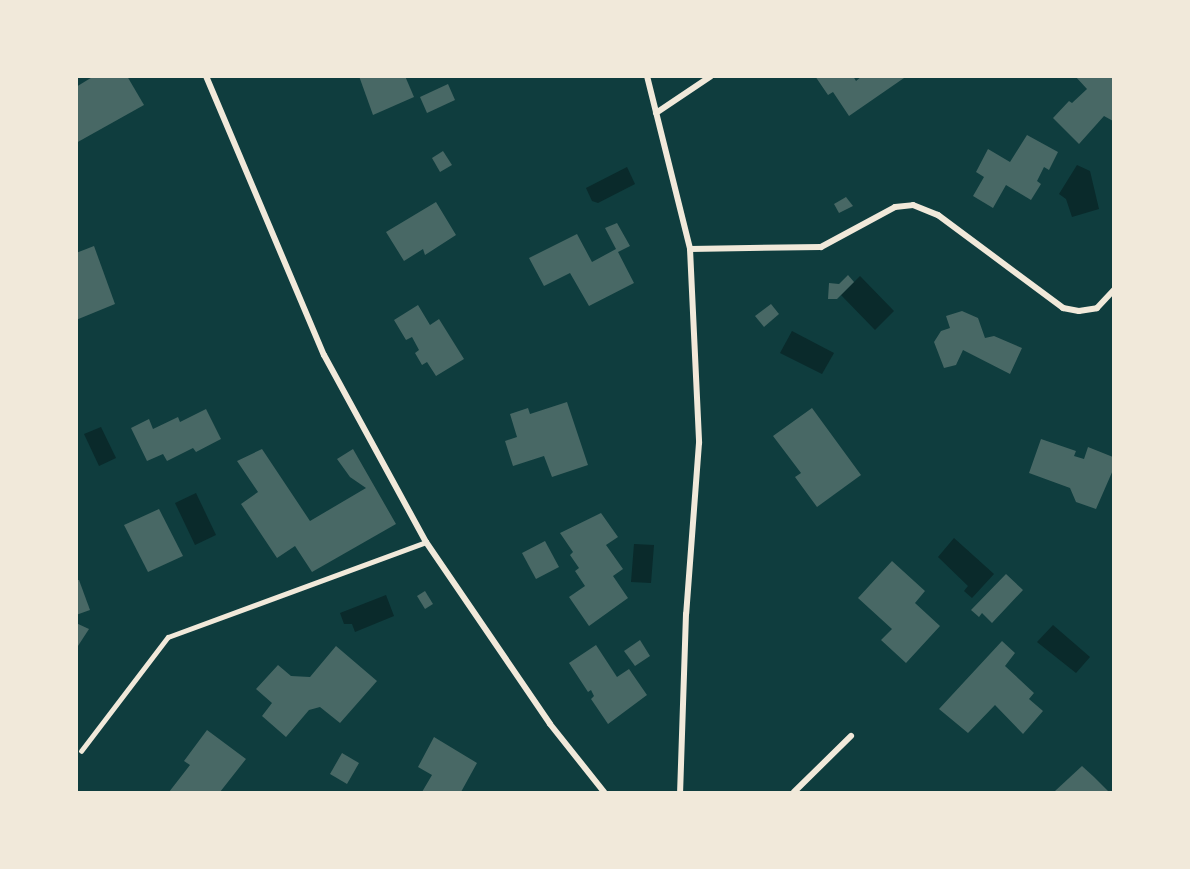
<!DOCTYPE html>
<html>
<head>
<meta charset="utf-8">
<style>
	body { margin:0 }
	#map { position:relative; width:1190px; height:869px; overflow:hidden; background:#0f3d3e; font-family:Helvetica,sans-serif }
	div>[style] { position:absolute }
	.water>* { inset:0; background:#0a2a2b }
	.building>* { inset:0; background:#486865 }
	.service>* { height:4.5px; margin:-2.25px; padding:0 2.25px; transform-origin:2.25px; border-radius:2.25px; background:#f1e9da }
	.minor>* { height:6px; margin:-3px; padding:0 3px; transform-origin:3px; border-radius:3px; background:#f1e9da }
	span { translate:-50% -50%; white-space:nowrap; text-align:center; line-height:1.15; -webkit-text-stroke:6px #f1e9da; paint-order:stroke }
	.frame { position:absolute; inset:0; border:78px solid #f1e9da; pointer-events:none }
</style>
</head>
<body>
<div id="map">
	<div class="water">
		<div style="clip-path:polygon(1077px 165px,1090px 171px,1099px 209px,1072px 217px,1066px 199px,1059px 194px)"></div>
		<div style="clip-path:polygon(627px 167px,635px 184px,598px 203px,592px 201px,586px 188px)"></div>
		<div style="clip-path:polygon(860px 276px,894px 311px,875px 330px,841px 295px)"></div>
		<div style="clip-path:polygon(792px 331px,834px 353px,822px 374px,780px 353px)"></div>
		<div style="clip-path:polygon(101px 427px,116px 458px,99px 466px,84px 434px)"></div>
		<div style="clip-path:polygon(196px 493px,216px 535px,195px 545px,175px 503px)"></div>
		<div style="clip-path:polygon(954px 538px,994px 574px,972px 598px,964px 591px,968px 586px,938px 557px)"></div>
		<div style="clip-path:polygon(634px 544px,654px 545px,651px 583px,631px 582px)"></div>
		<div style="clip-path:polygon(386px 595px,394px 616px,355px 632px,352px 624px,344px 624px,340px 613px)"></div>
		<div style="clip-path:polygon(1053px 625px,1090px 657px,1076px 673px,1037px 642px)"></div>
	</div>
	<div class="building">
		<div style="clip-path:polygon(94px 76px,127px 76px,144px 105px,76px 143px,76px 87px)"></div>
		<div style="clip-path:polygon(359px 76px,405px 76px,414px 97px,373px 115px)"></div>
		<div style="clip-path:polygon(815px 76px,853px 76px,856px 81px,862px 76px,904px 78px,849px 116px,833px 92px,828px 95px)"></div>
		<div style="clip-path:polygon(1075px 76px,1113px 76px,1113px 121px,1104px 116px,1079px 144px,1053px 118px,1069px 101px,1072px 103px,1087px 89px)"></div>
		<div style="clip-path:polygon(448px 84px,455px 100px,427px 113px,420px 97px)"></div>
		<div style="clip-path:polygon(1027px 135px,1058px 152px,1049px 170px,1044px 167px,1037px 181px,1041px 184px,1031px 200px,1006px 185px,993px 208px,973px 196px,984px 177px,976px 172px,988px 149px,1010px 162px)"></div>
		<div style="clip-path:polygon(443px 151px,452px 165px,440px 172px,432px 158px)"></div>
		<div style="clip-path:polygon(846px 197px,853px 206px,839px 213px,834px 204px)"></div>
		<div style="clip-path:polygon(436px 202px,456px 235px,425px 255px,423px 249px,404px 261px,386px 232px)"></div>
		<div style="clip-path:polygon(617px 223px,630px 246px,618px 252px,634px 283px,589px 306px,570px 273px,544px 286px,529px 258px,577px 234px,592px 262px,616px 249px,605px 228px)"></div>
		<div style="clip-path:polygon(94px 246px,115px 304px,76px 320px,76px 253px)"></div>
		<div style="clip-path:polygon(848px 275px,854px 282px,837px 299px,828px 299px,829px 283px,839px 284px)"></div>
		<div style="clip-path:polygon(771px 304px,779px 314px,764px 327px,755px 316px)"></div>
		<div style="clip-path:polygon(418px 305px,430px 325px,439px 319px,464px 359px,436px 376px,427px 362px,422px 365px,415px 353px,419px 350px,412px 337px,406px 340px,394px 320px)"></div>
		<div style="clip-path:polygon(962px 311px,978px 318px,985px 338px,994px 336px,1022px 348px,1010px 374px,963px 350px,956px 365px,944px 368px,934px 342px,941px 331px,950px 328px,946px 316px)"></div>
		<div style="clip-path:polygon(567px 402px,588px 465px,552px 477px,544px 456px,513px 466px,505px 441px,517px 437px,510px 414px,528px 408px,530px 414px)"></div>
		<div style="clip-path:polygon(812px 408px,861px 475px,817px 507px,795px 477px,801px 473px,773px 436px)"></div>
		<div style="clip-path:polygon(206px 409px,221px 439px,196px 452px,193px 448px,167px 461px,163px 454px,147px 461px,131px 428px,149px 419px,153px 429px,178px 417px,180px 422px)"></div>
		<div style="clip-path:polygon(1041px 439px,1076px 451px,1074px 456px,1084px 459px,1088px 447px,1113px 457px,1113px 470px,1096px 509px,1076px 502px,1070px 488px,1029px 473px)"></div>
		<div style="clip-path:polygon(262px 449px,310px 521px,366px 488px,350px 477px,337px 459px,353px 449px,396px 524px,312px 572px,295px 546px,277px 558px,241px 504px,258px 492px,237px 461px)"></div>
		<div style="clip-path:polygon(159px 509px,183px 556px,148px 572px,124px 525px)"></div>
		<div style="clip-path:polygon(601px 513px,618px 537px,606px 545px,623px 569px,613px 576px,628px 598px,589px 626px,569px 597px,585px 586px,575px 571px,579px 568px,570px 555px,573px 552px,560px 533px)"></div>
		<div style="clip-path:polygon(545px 541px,559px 567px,536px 579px,522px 553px)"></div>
		<div style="clip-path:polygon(892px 561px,925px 591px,915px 603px,940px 626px,906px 663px,881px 640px,892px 629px,858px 598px)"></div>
		<div style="clip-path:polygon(1006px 574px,1023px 590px,992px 623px,982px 613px,979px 617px,971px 610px)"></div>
		<div style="clip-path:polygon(76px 580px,79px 580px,90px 610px,76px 615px)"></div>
		<div style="clip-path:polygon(425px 591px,433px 604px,425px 609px,417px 596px)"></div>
		<div style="clip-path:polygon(76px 623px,89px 629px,76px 649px)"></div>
		<div style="clip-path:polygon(640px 640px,650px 656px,635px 666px,624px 651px)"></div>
		<div style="clip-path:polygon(1002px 641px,1015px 653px,1005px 666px,1034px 693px,1029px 699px,1043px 711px,1023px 734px,995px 705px,968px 733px,939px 709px)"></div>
		<div style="clip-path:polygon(596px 645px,617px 677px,629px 669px,647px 695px,608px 724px,591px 699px,594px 696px,591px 690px,588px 692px,569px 663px)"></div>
		<div style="clip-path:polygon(336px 646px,377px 681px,340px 723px,320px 707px,309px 710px,286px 737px,262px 716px,272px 703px,256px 689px,278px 665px,291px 676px,310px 677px)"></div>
		<div style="clip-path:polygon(207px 730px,246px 759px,220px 792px,169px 792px,190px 765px,184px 761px)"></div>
		<div style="clip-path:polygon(434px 737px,477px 763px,461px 792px,422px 792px,432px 775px,418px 767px)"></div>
		<div style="clip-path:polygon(342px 753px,359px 763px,347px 784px,330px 774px)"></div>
		<div style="clip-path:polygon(1082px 766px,1094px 777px,1109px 792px,1055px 791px)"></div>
	</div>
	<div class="service">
		<div style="left:81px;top:751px;width:143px;rotate:-52.7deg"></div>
		<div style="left:168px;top:637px;width:275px;rotate:-20.2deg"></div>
	</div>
	<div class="minor">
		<div style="left:206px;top:76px;width:303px;rotate:67.1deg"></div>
		<div style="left:324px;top:355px;width:213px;rotate:61.4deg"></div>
		<div style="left:426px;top:542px;width:220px;rotate:55.7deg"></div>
		<div style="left:550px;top:724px;width:87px;rotate:51.5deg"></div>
		<div style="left:647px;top:76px;width:178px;rotate:76deg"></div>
		<div style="left:690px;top:249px;width:194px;rotate:87.3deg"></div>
		<div style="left:699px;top:443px;width:171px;rotate:94.3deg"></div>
		<div style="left:686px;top:614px;width:178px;rotate:91.9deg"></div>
		<div style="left:656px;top:113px;width:66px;rotate:-33.9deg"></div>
		<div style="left:690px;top:249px;width:131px;rotate:-0.9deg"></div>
		<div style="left:821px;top:247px;width:84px;rotate:-28.4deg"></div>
		<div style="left:895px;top:207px;width:18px;rotate:-6deg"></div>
		<div style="left:913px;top:205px;width:27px;rotate:22deg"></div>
		<div style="left:938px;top:215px;width:156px;rotate:36.6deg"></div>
		<div style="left:1063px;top:308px;width:16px;rotate:11deg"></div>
		<div style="left:1079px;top:311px;width:18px;rotate:-9deg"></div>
		<div style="left:1097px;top:308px;width:25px;rotate:-47deg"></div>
		<div style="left:794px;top:792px;width:80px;rotate:-44.5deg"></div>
	</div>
	<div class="frame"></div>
</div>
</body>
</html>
